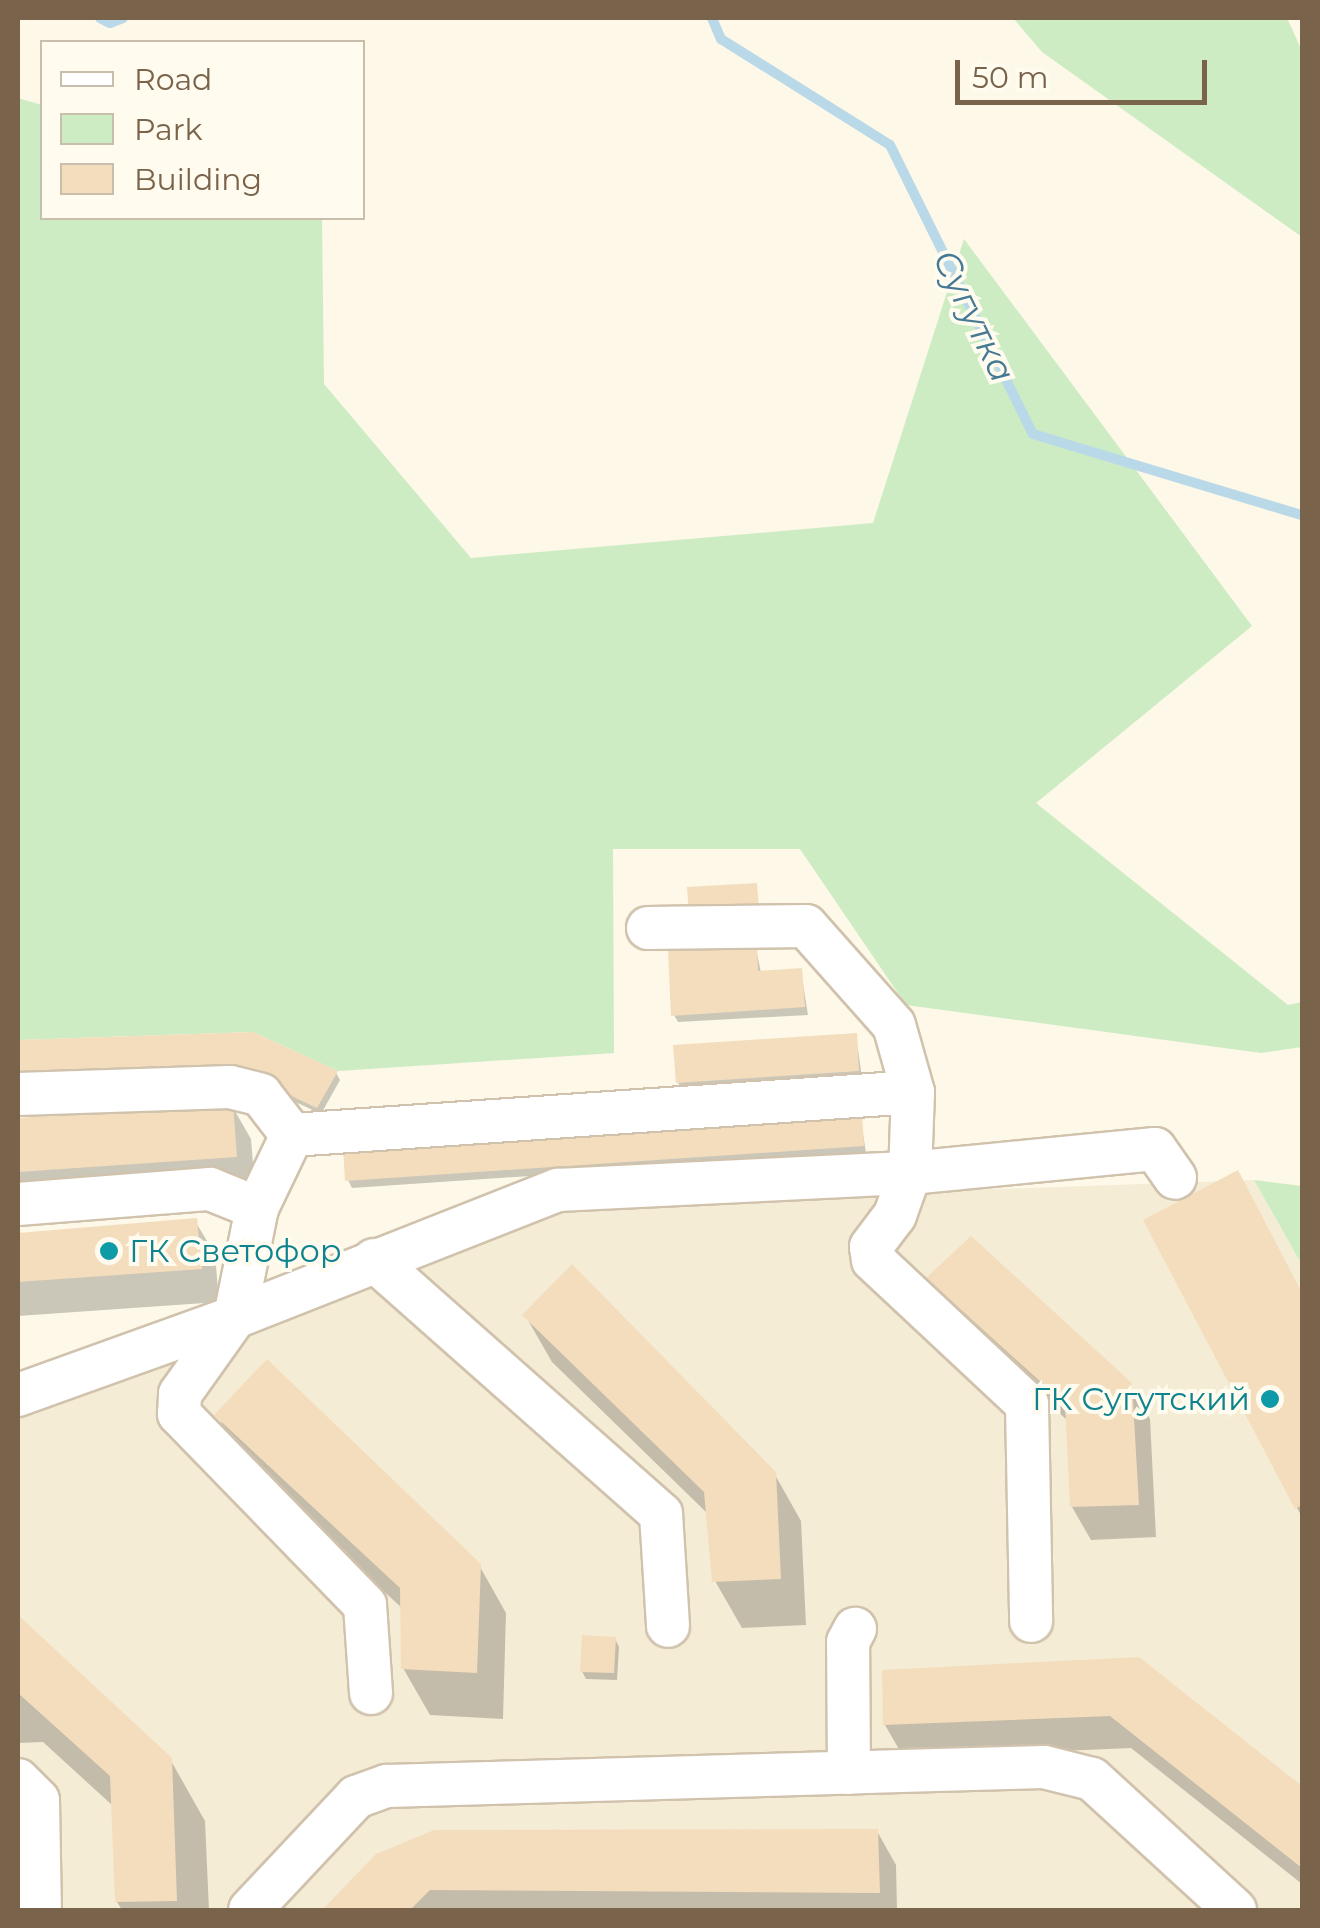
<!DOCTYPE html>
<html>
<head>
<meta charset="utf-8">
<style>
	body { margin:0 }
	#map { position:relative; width:1320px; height:1928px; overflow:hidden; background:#fdf8e7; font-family:Montserrat,sans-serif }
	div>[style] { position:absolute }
	.residential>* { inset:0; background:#f5ecd5 }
	.green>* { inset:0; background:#cdecc4 }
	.shadow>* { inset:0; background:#0003 }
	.stream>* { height:10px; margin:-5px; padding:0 5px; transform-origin:5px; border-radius:5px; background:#bad9e8 }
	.building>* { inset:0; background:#f4ddbd }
	.roads { filter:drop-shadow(2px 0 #d0c2ac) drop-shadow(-2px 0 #d0c2ac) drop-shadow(0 2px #d0c2ac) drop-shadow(0 -2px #d0c2ac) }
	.minor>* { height:42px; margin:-21px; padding:0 21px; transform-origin:21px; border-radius:21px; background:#fff }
	.dots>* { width:28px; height:28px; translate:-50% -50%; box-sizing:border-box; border:5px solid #fffbee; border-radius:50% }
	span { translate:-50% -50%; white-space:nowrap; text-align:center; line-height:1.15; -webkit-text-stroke:8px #fffbee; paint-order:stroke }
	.culture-label { font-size:32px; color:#0d838f }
	.left { translate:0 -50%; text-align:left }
	.right { translate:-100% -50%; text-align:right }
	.water-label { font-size:35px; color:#457994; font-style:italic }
	.frame { position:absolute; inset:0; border:20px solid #79634a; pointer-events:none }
	.legend { position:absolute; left:40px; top:40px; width:325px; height:180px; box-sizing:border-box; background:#fffbee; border:2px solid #c9beac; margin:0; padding:12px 18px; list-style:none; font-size:30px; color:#79634a }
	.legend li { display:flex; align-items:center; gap:20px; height:50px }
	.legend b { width:50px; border:2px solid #c9beac }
	.scale { position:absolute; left:955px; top:60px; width:252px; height:45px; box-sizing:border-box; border:5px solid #79634a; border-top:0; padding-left:12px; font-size:30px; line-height:35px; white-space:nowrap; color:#79634a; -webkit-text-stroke:8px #fffbee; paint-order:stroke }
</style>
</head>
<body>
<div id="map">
	<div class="residential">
		<div style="clip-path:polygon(1254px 1180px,1302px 1265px,1302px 1910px,18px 1910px,18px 1415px,574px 1204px)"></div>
	</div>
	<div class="green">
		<div style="clip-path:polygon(1013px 18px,1287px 18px,1302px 51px,1302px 237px,1042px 52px)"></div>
		<div style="clip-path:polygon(18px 98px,42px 105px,42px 218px,322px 218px,324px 384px,471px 558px,873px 523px,964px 239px,1252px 626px,1036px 803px,1288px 1005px,1302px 1002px,1302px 1047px,1261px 1053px,906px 1005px,800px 849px,613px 849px,614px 1053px,338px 1071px,253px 1032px,18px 1040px)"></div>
		<div style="clip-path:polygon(1254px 1180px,1302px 1186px,1302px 1265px)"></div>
	</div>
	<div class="shadow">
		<div style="clip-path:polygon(756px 948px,761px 973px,801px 971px,808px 1015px,678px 1022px,674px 1015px)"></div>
		<div style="clip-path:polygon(252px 1035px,336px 1073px,340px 1080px,321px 1114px,251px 1081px,18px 1087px,18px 1042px)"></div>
		<div style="clip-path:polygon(856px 1035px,862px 1078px,683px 1090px,678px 1083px)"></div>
		<div style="clip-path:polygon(232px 1106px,251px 1139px,255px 1189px,18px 1206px,18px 1121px)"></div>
		<div style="clip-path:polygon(860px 1115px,866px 1153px,352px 1188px,348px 1180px)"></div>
		<div style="clip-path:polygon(1241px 1181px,1302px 1297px,1301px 1515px,1297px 1508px)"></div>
		<div style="clip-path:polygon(195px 1221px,215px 1254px,219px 1302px,18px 1316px,18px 1236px)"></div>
		<div style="clip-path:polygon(929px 1278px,1130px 1385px,1150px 1419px,1156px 1537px,1091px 1540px,1072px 1507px,1068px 1421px,948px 1312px)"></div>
		<div style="clip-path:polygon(525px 1315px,774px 1473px,801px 1521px,806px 1625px,742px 1628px,715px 1581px,708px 1514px,552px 1362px)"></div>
		<div style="clip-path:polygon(217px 1415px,479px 1565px,506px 1613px,503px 1719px,430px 1715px,403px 1668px,403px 1609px,244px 1462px)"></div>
		<div style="clip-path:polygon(18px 1617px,170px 1759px,205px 1821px,209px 1910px,122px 1910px,117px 1902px,112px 1805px,43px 1742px,18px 1743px)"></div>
		<div style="clip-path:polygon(615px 1639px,619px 1647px,617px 1680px,586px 1679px,582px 1671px)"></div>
		<div style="clip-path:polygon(1138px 1660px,1302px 1789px,1302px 1884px,1131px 1748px,904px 1758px,885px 1725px)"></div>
		<div style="clip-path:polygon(877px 1831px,896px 1865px,897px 1910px,326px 1910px,377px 1856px)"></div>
	</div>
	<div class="stream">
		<div style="left:100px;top:18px;width:11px;rotate:27deg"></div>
		<div style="left:110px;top:23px;width:14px;rotate:-21deg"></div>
		<div style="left:712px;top:18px;width:23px;rotate:67deg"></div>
		<div style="left:721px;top:39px;width:199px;rotate:32.1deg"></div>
		<div style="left:890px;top:145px;width:322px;rotate:63.7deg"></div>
		<div style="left:1033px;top:434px;width:281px;rotate:16.8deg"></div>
	</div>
	<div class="building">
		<div style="clip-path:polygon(757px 883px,759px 909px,689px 914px,687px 887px)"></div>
		<div style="clip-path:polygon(757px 945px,758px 971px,802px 968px,805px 1007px,671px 1016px,668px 950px)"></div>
		<div style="clip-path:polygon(253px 1032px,338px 1071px,317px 1108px,245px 1074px,18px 1080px,18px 1040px)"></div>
		<div style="clip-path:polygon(857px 1033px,859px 1071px,676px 1083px,673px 1045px)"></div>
		<div style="clip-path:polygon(233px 1103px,237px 1157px,18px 1172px,18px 1118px)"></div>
		<div style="clip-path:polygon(862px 1112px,864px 1146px,345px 1181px,343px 1147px)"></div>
		<div style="clip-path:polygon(1238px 1170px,1302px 1293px,1302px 1505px,1295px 1509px,1143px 1220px)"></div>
		<div style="clip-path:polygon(197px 1218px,202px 1269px,18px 1282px,18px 1233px)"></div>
		<div style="clip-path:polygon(971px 1236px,1132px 1383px,1139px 1505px,1070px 1507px,1065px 1404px,926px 1278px)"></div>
		<div style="clip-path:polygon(572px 1264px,776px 1472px,781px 1579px,712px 1582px,704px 1492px,522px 1315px)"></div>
		<div style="clip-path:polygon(267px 1359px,481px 1564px,477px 1673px,401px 1669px,400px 1588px,214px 1415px)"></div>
		<div style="clip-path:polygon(18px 1615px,172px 1758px,177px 1901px,115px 1902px,110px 1776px,18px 1693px)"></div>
		<div style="clip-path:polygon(582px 1635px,616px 1637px,614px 1673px,580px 1672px)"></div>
		<div style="clip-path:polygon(1139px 1657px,1302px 1786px,1302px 1868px,1110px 1716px,883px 1725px,882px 1670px)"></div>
		<div style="clip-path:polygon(878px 1829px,880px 1893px,430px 1890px,410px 1910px,322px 1910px,376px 1854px,434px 1830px)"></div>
	</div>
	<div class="roads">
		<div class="minor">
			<div style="left:648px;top:928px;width:158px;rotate:-0.7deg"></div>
			<div style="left:806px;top:926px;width:132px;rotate:48.4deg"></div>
			<div style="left:894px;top:1025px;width:70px;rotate:74.2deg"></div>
			<div style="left:913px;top:1092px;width:81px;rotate:92.1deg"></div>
			<div style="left:910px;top:1173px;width:45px;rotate:109.7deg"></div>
			<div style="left:895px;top:1215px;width:40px;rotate:127deg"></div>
			<div style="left:871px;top:1247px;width:13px;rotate:81deg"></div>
			<div style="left:873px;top:1260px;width:211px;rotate:43.1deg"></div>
			<div style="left:1027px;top:1404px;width:217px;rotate:88.9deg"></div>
			<div style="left:18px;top:1094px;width:212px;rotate:-1.9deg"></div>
			<div style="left:230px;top:1087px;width:32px;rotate:14deg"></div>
			<div style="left:261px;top:1095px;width:51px;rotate:52.2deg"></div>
			<div style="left:18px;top:1204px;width:193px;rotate:-4.5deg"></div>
			<div style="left:210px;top:1189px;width:51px;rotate:22deg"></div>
			<div style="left:374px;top:1260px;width:383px;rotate:41.5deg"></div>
			<div style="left:661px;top:1514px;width:112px;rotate:86.4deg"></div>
			<div style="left:18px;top:1395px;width:231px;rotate:-19.8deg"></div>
			<div style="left:235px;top:1317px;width:347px;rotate:-21.5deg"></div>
			<div style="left:558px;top:1190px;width:352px;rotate:-2.8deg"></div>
			<div style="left:910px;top:1173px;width:246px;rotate:-5.6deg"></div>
			<div style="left:1155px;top:1149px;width:35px;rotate:55deg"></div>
			<div style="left:371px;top:1693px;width:88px;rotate:-93.9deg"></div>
			<div style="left:365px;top:1605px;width:267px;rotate:-134.2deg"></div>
			<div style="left:179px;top:1414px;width:20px;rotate:-87deg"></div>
			<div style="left:180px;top:1394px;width:95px;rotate:-54.5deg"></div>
			<div style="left:235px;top:1317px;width:111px;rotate:-78.6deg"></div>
			<div style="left:257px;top:1208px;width:81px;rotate:-64.4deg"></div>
			<div style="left:292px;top:1135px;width:622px;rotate:-3.96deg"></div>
			<div style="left:849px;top:1773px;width:131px;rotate:-90.4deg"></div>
			<div style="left:848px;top:1642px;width:15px;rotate:-62deg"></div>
			<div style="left:18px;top:1780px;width:28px;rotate:45deg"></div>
			<div style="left:38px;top:1800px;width:110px;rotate:89deg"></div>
			<div style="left:250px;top:1910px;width:155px;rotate:-46.8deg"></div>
			<div style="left:356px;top:1797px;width:33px;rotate:-20deg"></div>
			<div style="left:387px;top:1786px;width:657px;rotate:-1.66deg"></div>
			<div style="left:1044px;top:1767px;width:49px;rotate:14deg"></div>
			<div style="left:1092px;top:1779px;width:194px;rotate:42.5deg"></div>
		</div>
	</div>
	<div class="dots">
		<div style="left:109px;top:1251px;background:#0f9aa8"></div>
		<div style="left:1270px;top:1399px;background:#0f9aa8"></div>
	</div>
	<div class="culture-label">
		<span class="left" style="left:129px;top:1251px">ГК Светофор</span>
		<span class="right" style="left:1250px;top:1399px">ГК Сугутский</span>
	</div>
	<div class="water-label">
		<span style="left:974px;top:316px;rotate:64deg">Сугутка</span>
	</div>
	<div class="frame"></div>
	<ul class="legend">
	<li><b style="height:12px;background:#fff"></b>Road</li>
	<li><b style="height:28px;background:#cdecc4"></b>Park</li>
	<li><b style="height:28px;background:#f4ddbd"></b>Building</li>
	</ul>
	<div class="scale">50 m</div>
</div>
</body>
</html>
